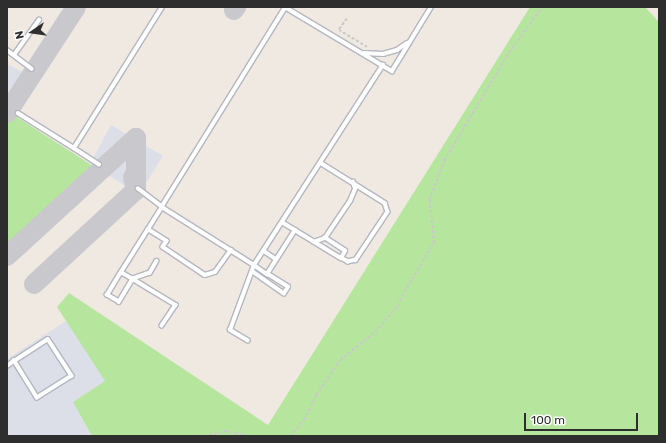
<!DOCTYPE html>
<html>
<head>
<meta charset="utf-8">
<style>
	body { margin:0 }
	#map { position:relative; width:666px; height:443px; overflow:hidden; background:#efe9e1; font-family:Rubik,sans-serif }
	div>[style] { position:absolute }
	.airport>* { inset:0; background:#dcdee8 }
	.green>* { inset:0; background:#b6e59e }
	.taxiway>* { height:20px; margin:-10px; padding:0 10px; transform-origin:10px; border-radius:10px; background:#c9c8cc }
	.path>* { height:1.5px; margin-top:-0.75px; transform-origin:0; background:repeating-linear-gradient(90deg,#c9c9c9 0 3px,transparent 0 5px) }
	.roads { filter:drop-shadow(1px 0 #b4b7c1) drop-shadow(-1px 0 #b4b7c1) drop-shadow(0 1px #b4b7c1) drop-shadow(0 -1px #b4b7c1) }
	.service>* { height:3.5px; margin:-1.75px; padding:0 1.75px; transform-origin:1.75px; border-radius:1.75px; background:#fff }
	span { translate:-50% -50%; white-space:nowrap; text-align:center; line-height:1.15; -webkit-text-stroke:4px #fff; paint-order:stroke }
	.frame { position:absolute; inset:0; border:8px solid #2e2e2e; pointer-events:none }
	.north { position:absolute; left:12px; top:12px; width:40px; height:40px; -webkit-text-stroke:3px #fff; paint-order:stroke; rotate:257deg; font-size:11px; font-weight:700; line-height:16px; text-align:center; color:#2e2e2e }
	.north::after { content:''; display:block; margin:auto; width:14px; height:18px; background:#2e2e2e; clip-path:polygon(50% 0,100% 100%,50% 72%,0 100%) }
	.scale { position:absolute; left:524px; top:413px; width:114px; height:18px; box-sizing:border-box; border:2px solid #2e2e2e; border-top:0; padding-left:5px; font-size:12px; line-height:14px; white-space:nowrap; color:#2e2e2e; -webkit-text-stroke:3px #fff; paint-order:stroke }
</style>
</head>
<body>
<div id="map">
	<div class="airport">
		<div style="clip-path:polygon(7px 64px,26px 74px,7px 104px)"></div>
		<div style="clip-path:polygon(111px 125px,163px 156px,139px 194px,90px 164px)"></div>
		<div style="clip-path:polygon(66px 321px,106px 381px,73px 402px,92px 436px,7px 436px,7px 359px)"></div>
	</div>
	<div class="green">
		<div style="clip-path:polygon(530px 7px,645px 7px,659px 22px,659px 436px,92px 436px,73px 402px,105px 381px,57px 307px,69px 293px,268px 425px)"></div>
		<div style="clip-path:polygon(12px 114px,90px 164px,93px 172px,7px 249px,7px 119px)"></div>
	</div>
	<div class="taxiway">
		<div style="left:234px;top:10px;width:4px;rotate:-56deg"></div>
		<div style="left:7px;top:113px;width:126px;rotate:-56.9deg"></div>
		<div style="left:7px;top:256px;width:175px;rotate:-42.5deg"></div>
		<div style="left:136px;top:138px;width:52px;rotate:90deg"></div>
		<div style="left:34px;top:284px;width:139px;rotate:-42.7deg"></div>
		<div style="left:136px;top:190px;width:13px;rotate:-103deg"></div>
	</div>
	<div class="path">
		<div style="left:347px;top:19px;width:14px;rotate:126deg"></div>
		<div style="left:339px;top:30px;width:33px;rotate:31deg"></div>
		<div style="left:204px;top:436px;width:22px;rotate:-13deg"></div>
		<div style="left:225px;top:431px;width:25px;rotate:12deg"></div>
		<div style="left:290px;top:436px;width:21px;rotate:-49deg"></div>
		<div style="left:304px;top:420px;width:28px;rotate:-64deg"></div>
		<div style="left:316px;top:395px;width:42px;rotate:-55.6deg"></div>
		<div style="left:340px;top:360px;width:45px;rotate:-38.7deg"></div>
		<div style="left:375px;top:332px;width:35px;rotate:-49deg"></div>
		<div style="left:398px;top:306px;width:15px;rotate:-67deg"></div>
		<div style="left:404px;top:292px;width:57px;rotate:-58.5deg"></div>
		<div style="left:434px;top:243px;width:43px;rotate:-96.6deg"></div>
		<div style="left:429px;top:200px;width:42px;rotate:-69deg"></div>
		<div style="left:444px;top:161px;width:121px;rotate:-59.2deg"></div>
		<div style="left:506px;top:57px;width:62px;rotate:-54.2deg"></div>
	</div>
	<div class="roads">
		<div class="service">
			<div style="left:285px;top:7px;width:125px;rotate:30.9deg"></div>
			<div style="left:392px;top:71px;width:75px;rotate:-58.6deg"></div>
			<div style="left:286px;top:7px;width:235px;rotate:121.8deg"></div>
			<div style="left:162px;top:207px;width:109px;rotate:32.2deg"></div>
			<div style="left:254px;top:265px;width:238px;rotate:-57.2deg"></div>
			<div style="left:7px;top:50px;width:31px;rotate:37deg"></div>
			<div style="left:364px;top:53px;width:19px;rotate:3deg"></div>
			<div style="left:383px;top:54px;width:15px;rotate:-16deg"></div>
			<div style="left:397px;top:50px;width:12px;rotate:-35deg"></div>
			<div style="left:14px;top:55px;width:43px;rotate:-54.5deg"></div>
			<div style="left:18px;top:113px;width:66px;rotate:32deg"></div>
			<div style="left:74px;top:148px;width:166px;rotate:-58deg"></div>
			<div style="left:74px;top:148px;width:30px;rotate:33deg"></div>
			<div style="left:321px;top:163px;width:75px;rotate:32deg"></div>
			<div style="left:385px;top:203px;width:9px;rotate:72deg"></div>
			<div style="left:388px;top:212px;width:58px;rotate:123.7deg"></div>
			<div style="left:356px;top:260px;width:8px;rotate:166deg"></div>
			<div style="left:348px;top:262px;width:8px;rotate:-150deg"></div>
			<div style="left:282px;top:222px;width:69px;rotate:31.4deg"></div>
			<div style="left:341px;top:258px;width:8px;rotate:-60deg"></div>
			<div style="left:345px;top:251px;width:24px;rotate:-147deg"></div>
			<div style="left:148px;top:229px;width:22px;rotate:32deg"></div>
			<div style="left:167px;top:241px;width:7px;rotate:124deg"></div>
			<div style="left:163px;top:247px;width:50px;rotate:33.7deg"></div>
			<div style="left:205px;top:275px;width:10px;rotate:-17deg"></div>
			<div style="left:215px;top:272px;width:27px;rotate:-54deg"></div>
			<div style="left:314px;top:242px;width:12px;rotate:-20deg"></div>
			<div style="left:325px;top:238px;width:45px;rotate:-56deg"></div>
			<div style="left:350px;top:201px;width:13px;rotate:-67deg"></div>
			<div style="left:355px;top:189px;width:7px;rotate:-106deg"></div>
			<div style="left:264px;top:251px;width:14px;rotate:34deg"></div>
			<div style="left:157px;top:261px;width:14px;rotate:120deg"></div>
			<div style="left:150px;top:273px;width:18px;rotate:161deg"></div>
			<div style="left:133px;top:279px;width:27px;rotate:121deg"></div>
			<div style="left:119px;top:302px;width:14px;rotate:-150deg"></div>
			<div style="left:107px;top:295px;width:27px;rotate:-59deg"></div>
			<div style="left:121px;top:272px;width:14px;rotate:30deg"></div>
			<div style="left:133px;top:279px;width:50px;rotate:31.2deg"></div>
			<div style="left:176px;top:305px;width:25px;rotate:124deg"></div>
			<div style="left:252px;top:271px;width:39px;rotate:35deg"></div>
			<div style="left:284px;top:293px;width:7px;rotate:-56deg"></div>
			<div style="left:288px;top:287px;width:25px;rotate:-148deg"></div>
			<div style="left:267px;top:274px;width:52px;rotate:-57.5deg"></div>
			<div style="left:121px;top:272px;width:77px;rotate:-57.8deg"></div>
			<div style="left:162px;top:207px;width:30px;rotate:-143deg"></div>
			<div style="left:48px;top:339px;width:44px;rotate:57deg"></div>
			<div style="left:72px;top:376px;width:41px;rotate:147.8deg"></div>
			<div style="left:37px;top:398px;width:44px;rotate:-121.9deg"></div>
			<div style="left:14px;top:361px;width:40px;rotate:-32.9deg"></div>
			<div style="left:248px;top:341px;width:21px;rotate:-149deg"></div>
			<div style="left:230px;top:330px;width:69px;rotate:-69.7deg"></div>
			<div style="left:254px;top:265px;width:16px;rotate:35deg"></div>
			<div style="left:7px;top:366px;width:9px;rotate:-36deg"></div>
		</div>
	</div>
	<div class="frame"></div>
	<div class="north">N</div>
	<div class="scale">100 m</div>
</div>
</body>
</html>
